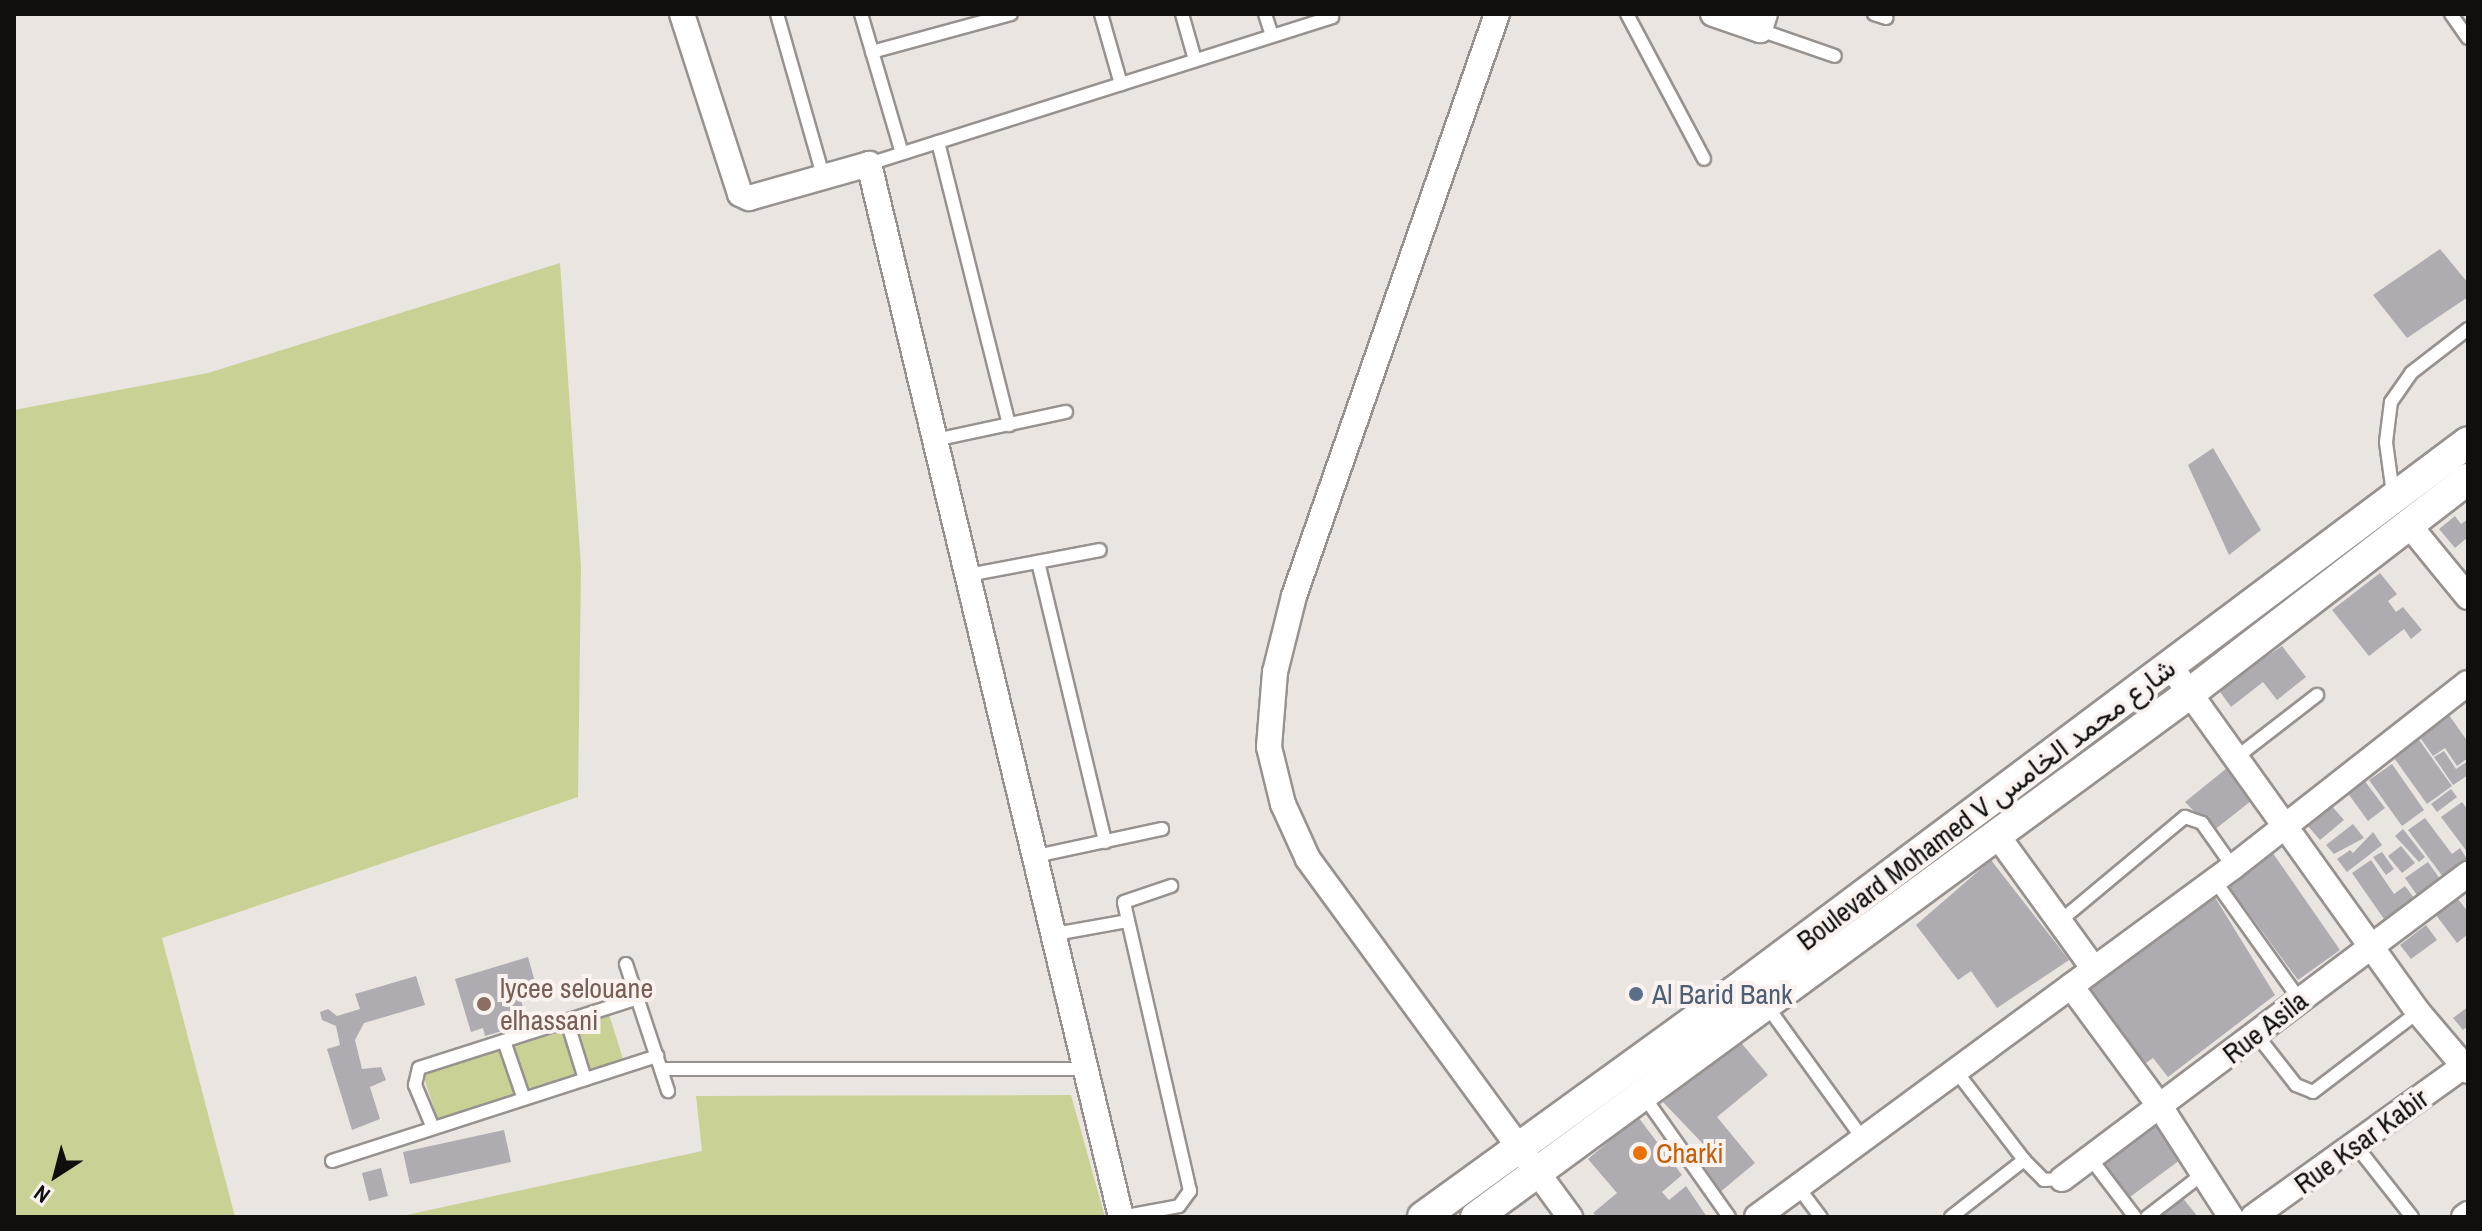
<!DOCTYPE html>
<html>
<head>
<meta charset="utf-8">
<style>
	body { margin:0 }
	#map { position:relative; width:2482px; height:1231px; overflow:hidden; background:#ebe5e2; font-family:"Archivo Narrow",Vazirmatn,sans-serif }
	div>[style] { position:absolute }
	.green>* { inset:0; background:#c9d294 }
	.building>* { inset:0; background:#aeacb1 }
	.roads { filter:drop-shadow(2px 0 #97928f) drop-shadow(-2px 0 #97928f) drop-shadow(0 2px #97928f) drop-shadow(0 -2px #97928f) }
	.service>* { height:12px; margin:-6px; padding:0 6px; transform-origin:6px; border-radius:6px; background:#fff }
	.minor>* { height:24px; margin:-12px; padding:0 12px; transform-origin:12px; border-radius:12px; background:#fff }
	.tertiary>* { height:30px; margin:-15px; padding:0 15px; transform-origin:15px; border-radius:15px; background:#fff }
	.dots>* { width:22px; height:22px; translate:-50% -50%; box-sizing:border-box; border:4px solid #f9f2ef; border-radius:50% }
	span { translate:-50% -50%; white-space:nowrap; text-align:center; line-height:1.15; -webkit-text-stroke:8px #f9f2ef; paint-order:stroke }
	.street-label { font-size:28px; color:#110f0e }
	.education-label { font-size:28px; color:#785e54 }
	.left { translate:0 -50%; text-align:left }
	.service-label { font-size:28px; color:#4e5e75 }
	.food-label { font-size:28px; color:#c56008 }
	.frame { position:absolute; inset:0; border:16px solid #110f0e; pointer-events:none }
	.north { position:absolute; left:16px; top:1135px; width:80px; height:80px; -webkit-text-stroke:6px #f9f2ef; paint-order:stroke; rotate:216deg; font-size:22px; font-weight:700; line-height:32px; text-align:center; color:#110f0e }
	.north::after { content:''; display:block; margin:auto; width:28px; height:36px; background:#110f0e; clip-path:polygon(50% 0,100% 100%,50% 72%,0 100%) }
</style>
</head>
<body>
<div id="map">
	<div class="green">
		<div style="clip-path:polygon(560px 263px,581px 567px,578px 797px,162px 938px,235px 1217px,14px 1217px,14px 410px,208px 373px)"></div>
		<div style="clip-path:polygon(609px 1014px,623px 1059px,588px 1070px,574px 1025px)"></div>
		<div style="clip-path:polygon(562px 1031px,577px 1076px,527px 1092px,512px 1047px)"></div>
		<div style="clip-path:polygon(501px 1049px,516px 1095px,438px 1120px,423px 1075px)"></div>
		<div style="clip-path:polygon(1071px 1095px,1105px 1217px,397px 1217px,702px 1151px,696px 1096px)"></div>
	</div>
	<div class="building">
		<div style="clip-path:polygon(2440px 249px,2468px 283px,2468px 297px,2407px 338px,2373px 295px)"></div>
		<div style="clip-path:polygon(2213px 448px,2261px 530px,2229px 555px,2188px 465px)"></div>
		<div style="clip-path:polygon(2455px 516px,2461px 524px,2468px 519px,2468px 537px,2455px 548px,2439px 529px)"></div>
		<div style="clip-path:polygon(2380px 573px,2397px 594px,2388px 601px,2396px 612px,2403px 607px,2422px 630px,2411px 639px,2404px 629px,2369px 656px,2332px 610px)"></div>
		<div style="clip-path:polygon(2282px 646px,2306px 677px,2277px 700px,2263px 682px,2231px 707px,2218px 689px)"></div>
		<div style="clip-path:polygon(2449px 715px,2468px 742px,2468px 758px,2457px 766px,2445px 748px,2433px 756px,2419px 736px)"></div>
		<div style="clip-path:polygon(2417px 737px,2452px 786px,2427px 804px,2392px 755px)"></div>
		<div style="clip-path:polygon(2444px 751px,2456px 769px,2468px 761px,2468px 775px,2453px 785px,2434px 757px)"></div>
		<div style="clip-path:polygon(2392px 764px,2424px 810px,2402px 826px,2369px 780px)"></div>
		<div style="clip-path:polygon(2227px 768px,2251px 801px,2213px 831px,2185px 802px)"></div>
		<div style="clip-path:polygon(2364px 780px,2385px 808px,2368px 821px,2347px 792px)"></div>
		<div style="clip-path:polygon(2451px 789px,2457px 797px,2437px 812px,2431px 804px)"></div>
		<div style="clip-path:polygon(2462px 802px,2468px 810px,2468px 853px,2441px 817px)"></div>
		<div style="clip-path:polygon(2330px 804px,2344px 820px,2320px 840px,2307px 825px)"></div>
		<div style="clip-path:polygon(2425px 818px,2452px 854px,2460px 848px,2467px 859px,2443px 877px,2408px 830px)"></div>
		<div style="clip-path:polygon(2353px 824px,2364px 838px,2334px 854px,2326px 845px)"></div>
		<div style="clip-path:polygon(2403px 829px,2425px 857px,2419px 862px,2395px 836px)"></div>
		<div style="clip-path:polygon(2373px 832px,2382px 845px,2347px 872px,2337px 859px,2350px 850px,2353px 853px)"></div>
		<div style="clip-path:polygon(2268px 846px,2340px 950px,2298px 980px,2225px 881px)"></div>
		<div style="clip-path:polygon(2401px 846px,2415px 863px,2402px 873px,2388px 856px)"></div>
		<div style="clip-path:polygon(2382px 852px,2394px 869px,2386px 875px,2373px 857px)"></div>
		<div style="clip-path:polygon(1991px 860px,2069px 960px,1997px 1008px,1971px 971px,1958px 980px,1916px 925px)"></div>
		<div style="clip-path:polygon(2371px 860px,2394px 894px,2405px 886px,2414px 898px,2384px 919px,2352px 873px)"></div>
		<div style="clip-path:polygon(2428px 862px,2440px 879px,2417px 895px,2405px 878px)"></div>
		<div style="clip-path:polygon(2213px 894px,2275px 995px,2168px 1077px,2153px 1058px,2143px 1065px,2083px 992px)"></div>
		<div style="clip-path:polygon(2458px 899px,2468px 912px,2468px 934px,2457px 943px,2436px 915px)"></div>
		<div style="clip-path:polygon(2426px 925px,2437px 940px,2411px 959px,2400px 945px)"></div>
		<div style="clip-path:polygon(528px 957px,536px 985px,518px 990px,525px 1014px,516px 1017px,519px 1026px,485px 1036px,483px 1028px,471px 1032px,455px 979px)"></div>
		<div style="clip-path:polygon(416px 976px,425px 1005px,364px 1023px,355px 1040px,362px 1069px,381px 1067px,386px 1080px,370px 1087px,380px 1119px,352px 1130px,327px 1049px,340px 1045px,336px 1026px,322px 1020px,320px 1012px,328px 1009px,337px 1016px,360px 1009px,355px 994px)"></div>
		<div style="clip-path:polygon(2468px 1007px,2468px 1026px,2463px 1030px,2453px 1018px)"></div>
		<div style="clip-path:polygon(1738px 1039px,1768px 1075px,1717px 1117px,1755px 1163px,1719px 1193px,1690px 1158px,1705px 1146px,1663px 1102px)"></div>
		<div style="clip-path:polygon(1638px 1117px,1682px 1175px,1662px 1192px,1669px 1200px,1686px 1186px,1707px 1217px,1597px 1217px,1593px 1213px,1617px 1193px,1588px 1159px)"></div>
		<div style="clip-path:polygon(2155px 1124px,2180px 1160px,2130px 1197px,2102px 1162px)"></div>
		<div style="clip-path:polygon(504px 1130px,511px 1162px,410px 1184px,403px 1152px)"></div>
		<div style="clip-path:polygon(381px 1168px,388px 1196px,369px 1201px,362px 1173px)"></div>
		<div style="clip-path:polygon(2182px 1197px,2198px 1217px,2155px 1217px)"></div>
	</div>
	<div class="roads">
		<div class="service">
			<div style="left:777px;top:14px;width:167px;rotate:74.1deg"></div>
			<div style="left:861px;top:14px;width:145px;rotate:73.6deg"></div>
			<div style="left:1101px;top:14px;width:73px;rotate:74.1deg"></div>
			<div style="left:1182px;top:14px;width:48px;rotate:74.2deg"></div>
			<div style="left:1265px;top:14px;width:23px;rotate:72deg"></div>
			<div style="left:1627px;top:14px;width:164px;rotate:62deg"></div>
			<div style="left:1874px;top:14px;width:13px;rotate:18deg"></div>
			<div style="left:2451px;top:14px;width:29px;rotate:55deg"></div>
			<div style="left:1760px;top:30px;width:79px;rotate:19.1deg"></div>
			<div style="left:872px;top:52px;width:144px;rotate:-15.3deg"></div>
			<div style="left:938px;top:142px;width:292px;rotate:75.9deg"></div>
			<div style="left:869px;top:164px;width:486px;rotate:-17.6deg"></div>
			<div style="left:935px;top:440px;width:134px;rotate:-12.1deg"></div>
			<div style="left:2393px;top:494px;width:52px;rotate:-97.7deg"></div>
			<div style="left:2386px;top:442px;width:40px;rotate:-82.9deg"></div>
			<div style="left:2391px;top:402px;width:35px;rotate:-55deg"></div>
			<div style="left:2411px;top:373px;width:72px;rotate:-37.7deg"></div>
			<div style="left:1038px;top:562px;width:288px;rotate:76.5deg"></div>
			<div style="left:968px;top:575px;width:134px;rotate:-10.7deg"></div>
			<div style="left:2238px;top:756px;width:100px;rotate:-37.7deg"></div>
			<div style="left:1036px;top:856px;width:129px;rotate:-12.1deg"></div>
			<div style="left:2215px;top:881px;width:146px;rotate:54.5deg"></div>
			<div style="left:2060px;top:921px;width:163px;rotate:-39.8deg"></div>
			<div style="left:2185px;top:817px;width:18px;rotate:19deg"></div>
			<div style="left:2202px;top:823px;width:54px;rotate:54.8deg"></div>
			<div style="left:1055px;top:934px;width:73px;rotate:-10.2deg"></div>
			<div style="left:626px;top:964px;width:134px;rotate:71.7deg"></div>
			<div style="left:1767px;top:1006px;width:164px;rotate:54.2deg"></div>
			<div style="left:567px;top:1021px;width:61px;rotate:72.8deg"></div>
			<div style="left:2256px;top:1034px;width:65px;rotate:51.9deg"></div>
			<div style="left:2296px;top:1085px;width:18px;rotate:22deg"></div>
			<div style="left:2313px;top:1092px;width:132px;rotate:-37.3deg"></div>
			<div style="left:504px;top:1041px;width:61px;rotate:71deg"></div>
			<div style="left:662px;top:1069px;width:425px"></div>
			<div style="left:1956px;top:1071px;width:112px;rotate:52.6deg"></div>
			<div style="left:2024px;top:1160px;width:28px;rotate:45deg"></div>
			<div style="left:2044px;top:1180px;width:18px;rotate:-3deg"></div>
			<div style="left:1643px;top:1095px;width:149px;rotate:54.8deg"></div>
			<div style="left:433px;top:1128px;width:47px;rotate:-112.7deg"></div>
			<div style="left:415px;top:1085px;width:17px;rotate:-77deg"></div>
			<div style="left:419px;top:1068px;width:230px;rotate:-17.7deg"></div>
			<div style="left:2357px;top:1147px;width:89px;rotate:51.8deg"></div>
			<div style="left:2091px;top:1159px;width:73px;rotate:52.8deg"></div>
			<div style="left:332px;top:1161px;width:342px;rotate:-17.9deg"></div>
			<div style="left:1798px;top:1187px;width:38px;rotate:53deg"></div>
			<div style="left:1121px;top:1217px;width:59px;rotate:-10.7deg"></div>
			<div style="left:1179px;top:1206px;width:19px;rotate:-54deg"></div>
			<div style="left:1190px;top:1191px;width:296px;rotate:-102.9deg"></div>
			<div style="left:1124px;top:902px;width:50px;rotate:-18.8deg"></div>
			<div style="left:1951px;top:1217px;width:93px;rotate:-38deg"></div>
			<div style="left:2147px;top:1217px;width:72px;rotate:-37.7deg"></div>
		</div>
		<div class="minor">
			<div style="left:682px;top:14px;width:189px;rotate:72.1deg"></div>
			<div style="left:740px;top:194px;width:10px;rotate:24deg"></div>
			<div style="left:749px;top:198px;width:125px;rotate:-15.8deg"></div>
			<div style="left:869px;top:164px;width:1083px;rotate:76.54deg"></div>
			<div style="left:1497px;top:14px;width:616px;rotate:109.23deg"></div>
			<div style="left:1294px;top:596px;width:78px;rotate:104deg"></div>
			<div style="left:1275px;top:672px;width:75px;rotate:94.6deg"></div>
			<div style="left:1269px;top:747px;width:59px;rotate:76.2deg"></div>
			<div style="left:1283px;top:804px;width:60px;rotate:65.6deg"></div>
			<div style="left:1308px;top:859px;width:444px;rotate:53.8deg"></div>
			<div style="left:1713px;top:14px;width:50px;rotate:18.8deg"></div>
			<div style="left:1760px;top:30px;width:17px;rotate:-73deg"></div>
			<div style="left:2409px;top:525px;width:93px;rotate:50.7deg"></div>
			<div style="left:2171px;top:667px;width:424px;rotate:54.4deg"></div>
			<div style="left:2418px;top:1012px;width:77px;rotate:49.7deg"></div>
			<div style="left:1997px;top:835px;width:165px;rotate:54.1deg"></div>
			<div style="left:2071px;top:986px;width:152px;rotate:53.6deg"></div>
			<div style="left:2161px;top:1108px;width:130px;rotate:57.3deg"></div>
			<div style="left:2062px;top:1179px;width:508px;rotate:-36.92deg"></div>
			<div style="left:1757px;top:1217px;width:591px;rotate:-36.33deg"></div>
			<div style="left:2233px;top:867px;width:298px;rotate:-38.1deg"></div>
			<div style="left:2253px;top:1217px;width:264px;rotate:-35.6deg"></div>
			<div style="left:2464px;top:1217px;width:5px;rotate:-37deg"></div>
		</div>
		<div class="tertiary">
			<div style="left:1423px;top:1217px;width:399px;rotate:-35.9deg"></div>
			<div style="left:1746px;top:983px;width:902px;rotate:-36.84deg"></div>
			<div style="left:1476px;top:1217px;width:886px;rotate:-36.27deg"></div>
			<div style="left:2190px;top:693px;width:351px;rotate:-37.6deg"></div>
		</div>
	</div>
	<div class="dots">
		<div style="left:1636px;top:994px;background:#5c6f8a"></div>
		<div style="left:484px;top:1004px;background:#8d6e63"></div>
		<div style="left:1640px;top:1153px;background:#e8710a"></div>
	</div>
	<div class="street-label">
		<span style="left:1986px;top:804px;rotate:-37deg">Boulevard Mohamed V شارع محمد الخامس</span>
		<span style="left:2265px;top:1027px;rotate:-38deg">Rue Asila</span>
		<span style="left:2361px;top:1141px;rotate:-36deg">Rue Ksar Kabir</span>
	</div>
	<div class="education-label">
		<span class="left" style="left:500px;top:1004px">lycee selouane<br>elhassani</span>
	</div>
	<div class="service-label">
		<span class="left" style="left:1652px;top:994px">Al Barid Bank</span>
	</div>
	<div class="food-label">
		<span class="left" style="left:1656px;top:1153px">Charki</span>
	</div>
	<div class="frame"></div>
	<div class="north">N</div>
</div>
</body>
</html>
